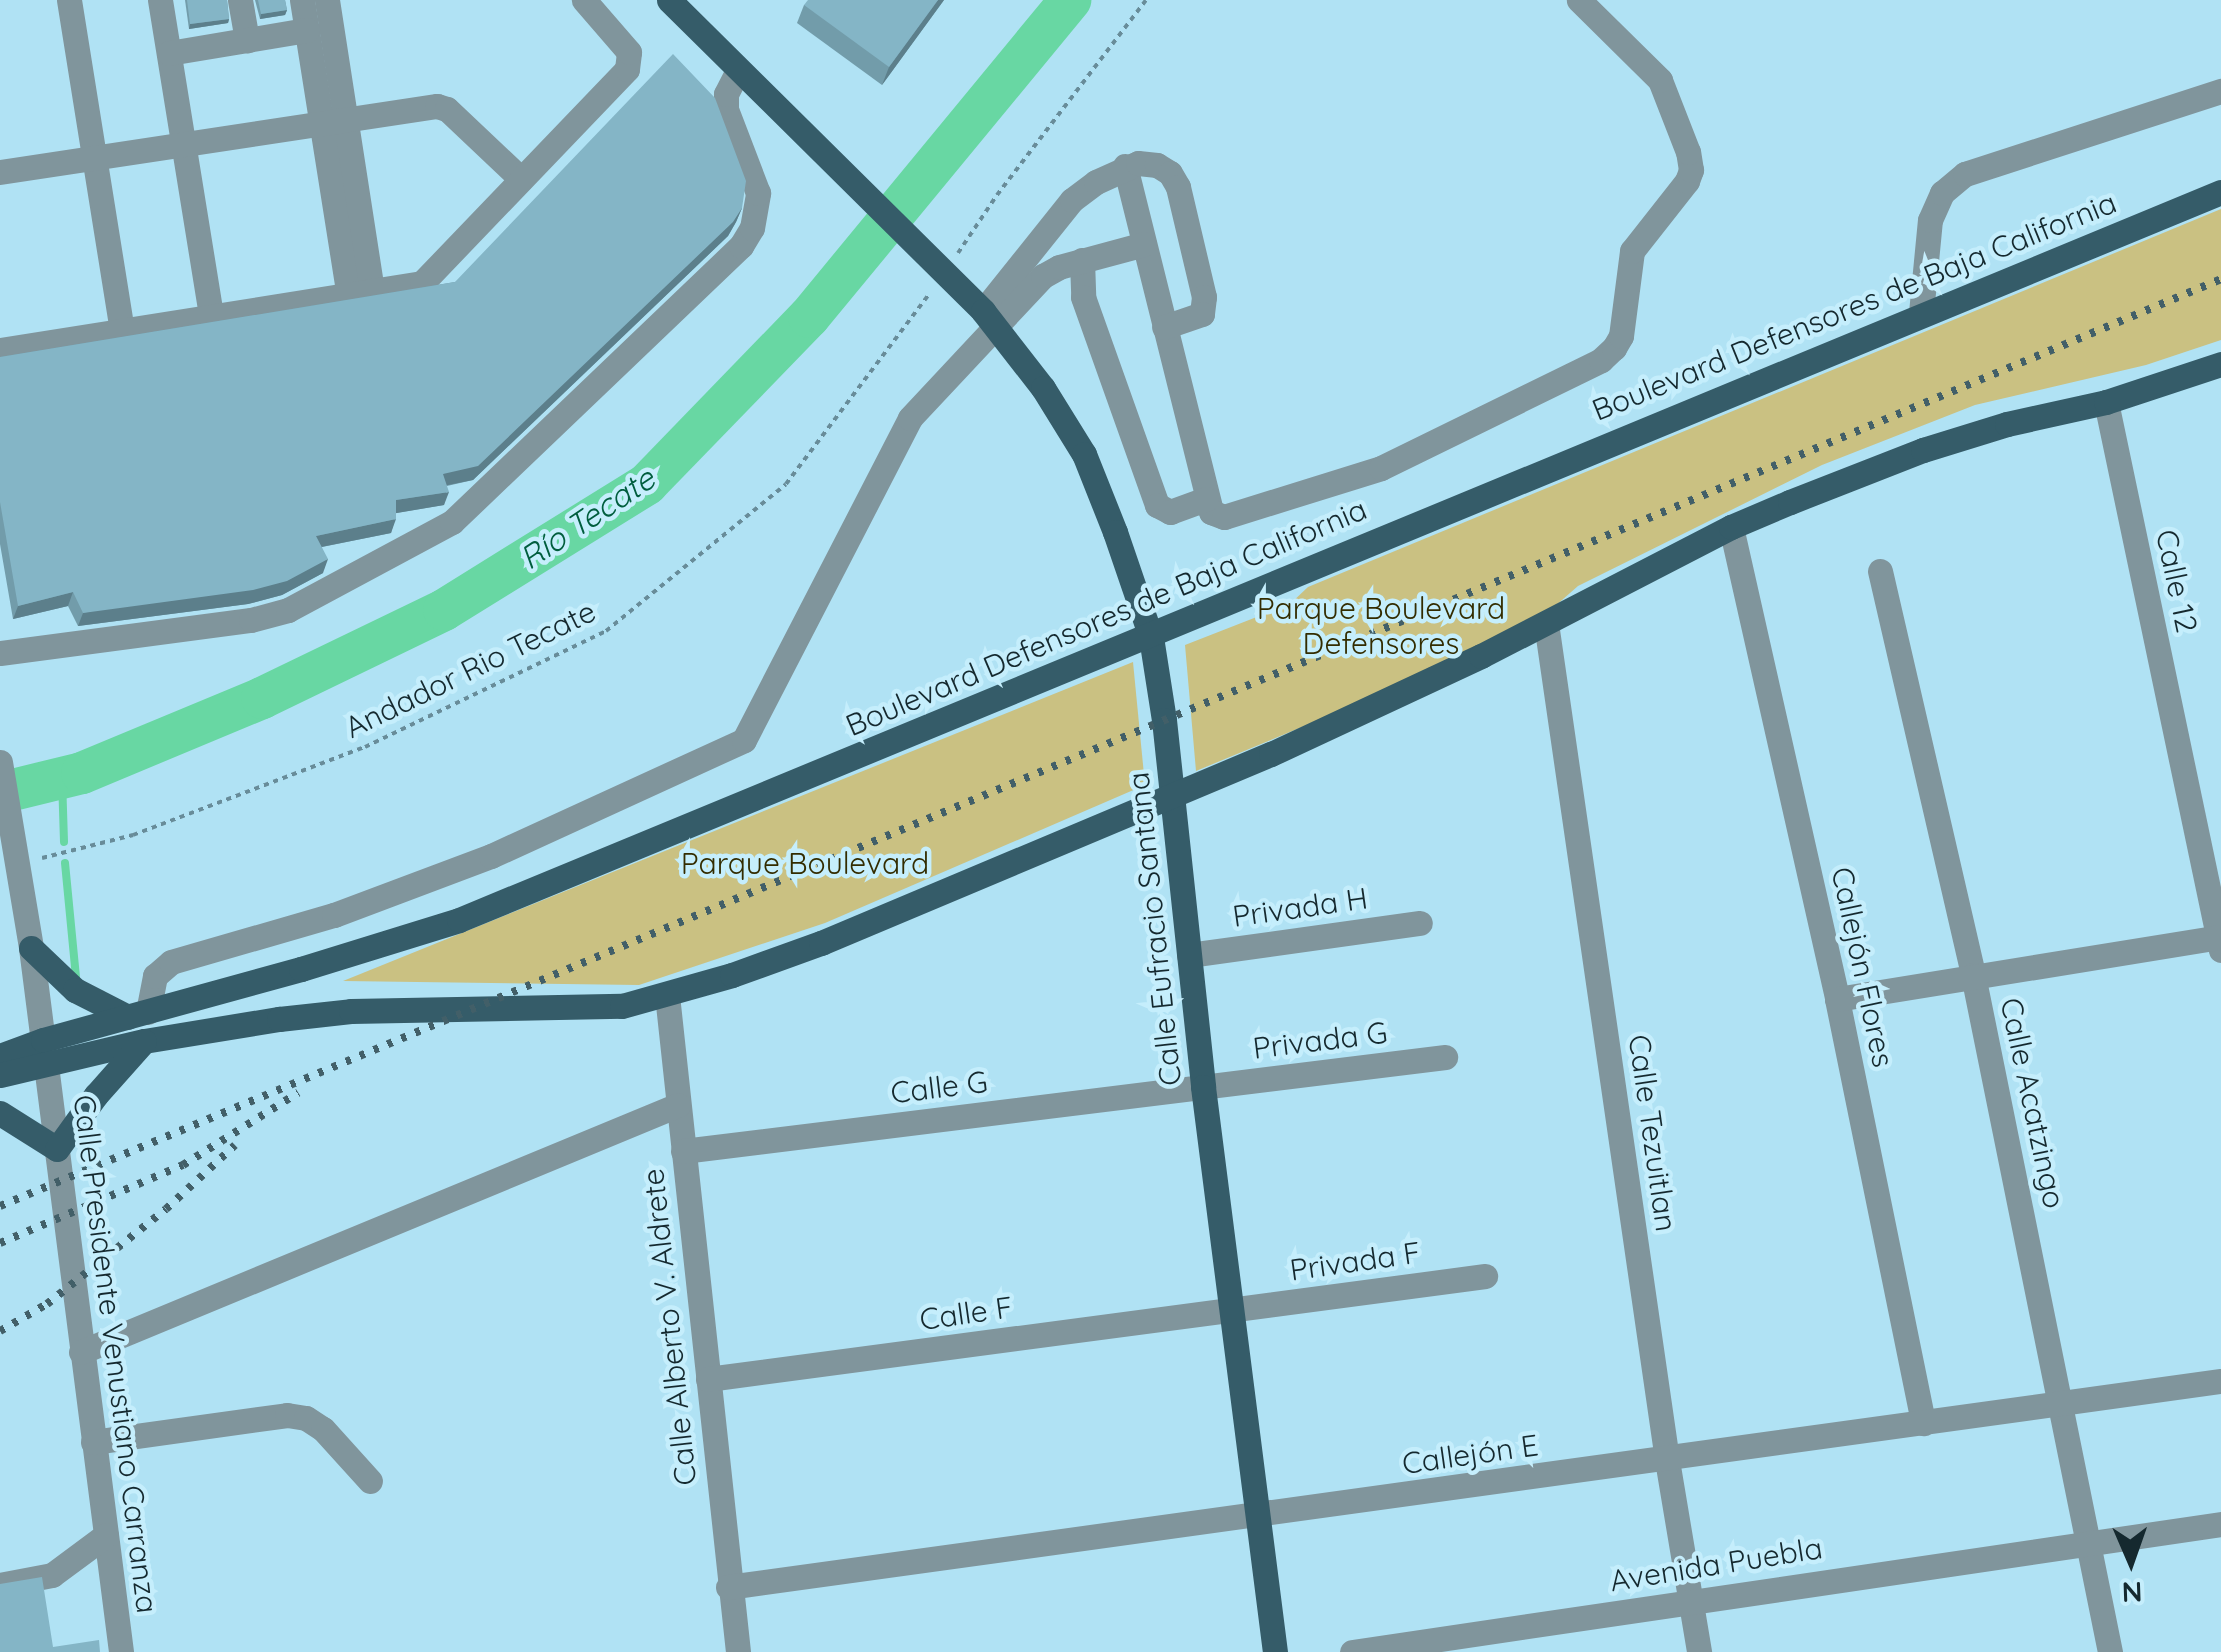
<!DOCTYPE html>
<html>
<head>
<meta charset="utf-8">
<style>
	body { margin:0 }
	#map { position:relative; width:2221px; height:1652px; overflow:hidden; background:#b0e2f4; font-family:Quicksand,sans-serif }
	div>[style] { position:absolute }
	.green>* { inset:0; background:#cac182 }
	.stream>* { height:8px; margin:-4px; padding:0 4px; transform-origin:4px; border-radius:4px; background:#68d7a3 }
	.river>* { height:42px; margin:-21px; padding:0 21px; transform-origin:21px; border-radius:21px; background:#68d7a3 }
	.path>* { height:4px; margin-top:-2px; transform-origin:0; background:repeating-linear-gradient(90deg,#688c99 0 5px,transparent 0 10px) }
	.minor>* { height:25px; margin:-12.5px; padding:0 12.5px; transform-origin:12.5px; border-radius:12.5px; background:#80959c }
	.major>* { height:25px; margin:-12.5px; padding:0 12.5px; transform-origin:12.5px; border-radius:12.5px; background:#355c69 }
	.rail>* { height:8px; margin-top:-4px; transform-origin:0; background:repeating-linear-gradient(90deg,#425f68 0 5px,transparent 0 15px) }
	.wall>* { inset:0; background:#729caa }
	.shaded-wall>* { inset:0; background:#5c7f8b }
	.building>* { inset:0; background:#84b5c6 }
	span { translate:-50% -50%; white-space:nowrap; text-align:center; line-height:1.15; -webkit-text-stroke:9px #c5eefc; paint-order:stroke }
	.street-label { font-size:30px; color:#15292f }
	.park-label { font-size:30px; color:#332c00 }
	.water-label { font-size:32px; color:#015e3e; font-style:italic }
	.north { position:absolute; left:2081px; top:1512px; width:100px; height:100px; -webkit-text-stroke:8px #c5eefc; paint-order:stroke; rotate:178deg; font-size:28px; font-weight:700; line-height:40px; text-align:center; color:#15292f }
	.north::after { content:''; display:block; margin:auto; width:35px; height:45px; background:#15292f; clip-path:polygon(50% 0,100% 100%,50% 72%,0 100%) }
</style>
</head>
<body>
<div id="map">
	<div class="green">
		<div style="clip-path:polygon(2221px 209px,2221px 340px,2146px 365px,1975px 405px,1822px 465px,1578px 586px,1521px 636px,1196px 771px,1185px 645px,1290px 604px,1308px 587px)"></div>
		<div style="clip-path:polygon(1133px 662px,1145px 785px,825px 923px,639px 985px,343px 981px)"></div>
	</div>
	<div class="stream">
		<div style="left:62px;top:778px;width:64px;rotate:88.2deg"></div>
		<div style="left:65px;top:863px;width:115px;rotate:84.5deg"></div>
	</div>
	<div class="river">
		<div style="left:0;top:793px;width:84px;rotate:-13.7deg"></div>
		<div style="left:82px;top:773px;width:195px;rotate:-22.6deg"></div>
		<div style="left:262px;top:698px;width:202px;rotate:-25.8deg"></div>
		<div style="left:444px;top:610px;width:239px;rotate:-31.8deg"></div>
		<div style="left:647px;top:484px;width:233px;rotate:-45.9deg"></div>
		<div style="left:809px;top:317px;width:411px;rotate:-50.5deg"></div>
	</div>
	<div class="path">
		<div style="left:958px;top:253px;width:70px;rotate:-56.1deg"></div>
		<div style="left:997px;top:195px;width:245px;rotate:-52.6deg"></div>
		<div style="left:42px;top:858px;width:94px;rotate:-14.2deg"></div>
		<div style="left:133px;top:835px;width:248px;rotate:-20.8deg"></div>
		<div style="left:365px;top:747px;width:267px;rotate:-25.7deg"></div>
		<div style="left:606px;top:631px;width:232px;rotate:-39.2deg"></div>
		<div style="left:786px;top:484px;width:239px;rotate:-53deg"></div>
	</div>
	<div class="minor">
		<div style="left:69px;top:0;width:335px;rotate:80.9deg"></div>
		<div style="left:160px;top:0;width:320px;rotate:80.8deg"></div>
		<div style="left:240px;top:0;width:41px;rotate:80.1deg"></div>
		<div style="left:302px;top:0;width:300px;rotate:81deg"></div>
		<div style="left:327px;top:0;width:295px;rotate:81.2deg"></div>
		<div style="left:169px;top:53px;width:140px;rotate:-9.5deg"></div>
		<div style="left:1125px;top:166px;width:357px;rotate:76deg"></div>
		<div style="left:1211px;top:512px;width:14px;rotate:21deg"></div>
		<div style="left:1224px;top:517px;width:164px;rotate:-17.3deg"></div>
		<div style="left:1381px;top:468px;width:245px;rotate:-26.1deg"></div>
		<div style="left:1601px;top:360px;width:18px;rotate:-43deg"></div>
		<div style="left:1614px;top:348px;width:14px;rotate:-60deg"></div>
		<div style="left:1621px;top:336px;width:86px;rotate:-82.6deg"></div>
		<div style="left:1632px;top:251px;width:89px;rotate:-51.8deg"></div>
		<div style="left:1687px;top:181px;width:12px;rotate:-70deg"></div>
		<div style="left:1691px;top:170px;width:18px;rotate:-99deg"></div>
		<div style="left:1688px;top:152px;width:77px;rotate:-111.3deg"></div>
		<div style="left:1660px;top:80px;width:114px;rotate:-135.4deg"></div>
		<div style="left:0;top:172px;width:442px;rotate:-8.6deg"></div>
		<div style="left:437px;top:106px;width:10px;rotate:17deg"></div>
		<div style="left:447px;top:109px;width:102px;rotate:43.4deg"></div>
		<div style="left:1082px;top:260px;width:37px;rotate:88deg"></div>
		<div style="left:1083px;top:297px;width:221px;rotate:70.4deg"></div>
		<div style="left:1157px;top:505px;width:15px;rotate:28deg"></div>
		<div style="left:1170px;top:512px;width:38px;rotate:-20deg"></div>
		<div style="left:983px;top:311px;width:142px;rotate:-51.3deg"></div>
		<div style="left:1072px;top:200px;width:30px;rotate:-37deg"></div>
		<div style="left:1096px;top:182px;width:46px;rotate:-24.3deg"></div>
		<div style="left:1138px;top:163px;width:19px;rotate:6deg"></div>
		<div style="left:1157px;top:165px;width:15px;rotate:32deg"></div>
		<div style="left:1170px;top:173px;width:16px;rotate:60deg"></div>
		<div style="left:1178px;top:187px;width:113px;rotate:76.7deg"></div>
		<div style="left:1204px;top:297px;width:17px;rotate:97deg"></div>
		<div style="left:1202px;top:314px;width:40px;rotate:161.1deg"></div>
		<div style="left:1921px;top:313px;width:93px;rotate:-84.5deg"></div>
		<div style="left:1930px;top:220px;width:30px;rotate:-66deg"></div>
		<div style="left:1942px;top:193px;width:30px;rotate:-40deg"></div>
		<div style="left:1965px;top:174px;width:269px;rotate:-18deg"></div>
		<div style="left:0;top:350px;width:427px;rotate:-9deg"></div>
		<div style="left:422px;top:283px;width:296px;rotate:-46.2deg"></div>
		<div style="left:627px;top:69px;width:17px;rotate:-83deg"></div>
		<div style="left:629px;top:52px;width:69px;rotate:-130.9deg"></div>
		<div style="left:2106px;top:402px;width:560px;rotate:78.15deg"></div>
		<div style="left:1731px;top:527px;width:484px;rotate:77.3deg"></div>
		<div style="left:1837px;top:999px;width:433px;rotate:78.5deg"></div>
		<div style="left:1880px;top:571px;width:415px;rotate:77deg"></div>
		<div style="left:1973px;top:975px;width:691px;rotate:78.56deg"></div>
		<div style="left:1546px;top:623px;width:846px;rotate:81.77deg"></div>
		<div style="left:1667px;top:1460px;width:195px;rotate:80.5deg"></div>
		<div style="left:0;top:653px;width:253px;rotate:-7.5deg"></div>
		<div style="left:251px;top:620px;width:38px;rotate:-15deg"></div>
		<div style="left:288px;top:610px;width:186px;rotate:-28.2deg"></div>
		<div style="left:452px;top:522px;width:400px;rotate:-43.7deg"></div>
		<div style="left:741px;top:246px;width:21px;rotate:-59deg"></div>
		<div style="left:752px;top:228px;width:36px;rotate:-80deg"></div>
		<div style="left:758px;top:193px;width:90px;rotate:-110.9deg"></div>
		<div style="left:726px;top:109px;width:15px;rotate:-90deg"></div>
		<div style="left:726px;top:94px;width:27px;rotate:-63deg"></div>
		<div style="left:0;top:762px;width:189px;rotate:80.5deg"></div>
		<div style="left:31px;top:948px;width:710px;rotate:82.71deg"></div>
		<div style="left:1189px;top:955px;width:233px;rotate:-7.9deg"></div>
		<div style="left:667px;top:995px;width:661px;rotate:83.83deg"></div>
		<div style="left:1837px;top:999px;width:389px;rotate:-9.2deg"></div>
		<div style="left:148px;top:1012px;width:37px;rotate:-79deg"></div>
		<div style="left:155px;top:976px;width:21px;rotate:-41deg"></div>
		<div style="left:171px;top:962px;width:170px;rotate:-16.1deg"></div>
		<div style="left:334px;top:915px;width:168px;rotate:-20.6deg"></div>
		<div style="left:491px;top:856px;width:278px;rotate:-24.6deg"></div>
		<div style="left:744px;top:740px;width:362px;rotate:-62.7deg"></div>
		<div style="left:910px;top:418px;width:195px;rotate:-46.9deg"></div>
		<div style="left:1043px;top:276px;width:18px;rotate:-29deg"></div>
		<div style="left:1059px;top:267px;width:88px;rotate:-15.1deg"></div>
		<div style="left:683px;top:1151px;width:768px;rotate:-7.03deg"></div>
		<div style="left:81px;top:1352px;width:646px;rotate:-22.48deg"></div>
		<div style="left:708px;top:1379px;width:784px;rotate:-7.55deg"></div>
		<div style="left:93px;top:1442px;width:196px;rotate:-7.9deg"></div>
		<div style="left:287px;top:1415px;width:19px;rotate:9deg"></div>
		<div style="left:306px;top:1418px;width:20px;rotate:33deg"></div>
		<div style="left:323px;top:1429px;width:70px;rotate:47.9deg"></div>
		<div style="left:0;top:1585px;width:53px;rotate:-10.9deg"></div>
		<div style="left:52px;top:1575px;width:67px;rotate:-36.5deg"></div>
		<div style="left:728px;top:1587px;width:1507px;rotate:-7.86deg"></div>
		<div style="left:1352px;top:1652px;width:878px;rotate:-8.38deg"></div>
	</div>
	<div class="major">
		<div style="left:669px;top:0;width:442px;rotate:44.7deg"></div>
		<div style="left:983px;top:311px;width:98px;rotate:52.1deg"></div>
		<div style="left:1043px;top:388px;width:78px;rotate:58.2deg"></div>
		<div style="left:1084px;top:454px;width:84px;rotate:68.3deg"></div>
		<div style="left:1115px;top:532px;width:111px;rotate:71.1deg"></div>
		<div style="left:1151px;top:637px;width:84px;rotate:81.1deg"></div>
		<div style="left:1164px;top:720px;width:369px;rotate:83.9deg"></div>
		<div style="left:1203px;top:1087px;width:570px;rotate:82.74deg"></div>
		<div style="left:31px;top:948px;width:61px;rotate:43.7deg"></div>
		<div style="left:75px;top:990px;width:59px;rotate:27deg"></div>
		<div style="left:0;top:1056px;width:46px;rotate:-20.4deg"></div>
		<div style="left:43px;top:1040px;width:268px;rotate:-15.4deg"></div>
		<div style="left:301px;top:969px;width:165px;rotate:-17.2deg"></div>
		<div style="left:459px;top:920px;width:1906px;rotate:-22.45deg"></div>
		<div style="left:0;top:1075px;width:148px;rotate:-13.3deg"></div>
		<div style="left:144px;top:1041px;width:137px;rotate:-9.3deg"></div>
		<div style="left:279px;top:1019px;width:72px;rotate:-6.3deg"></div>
		<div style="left:351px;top:1011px;width:271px;rotate:-1.1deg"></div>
		<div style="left:622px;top:1006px;width:114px;rotate:-15.7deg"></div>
		<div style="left:732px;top:975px;width:95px;rotate:-19.8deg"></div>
		<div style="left:821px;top:943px;width:488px;rotate:-22.8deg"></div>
		<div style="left:1271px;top:754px;width:232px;rotate:-25deg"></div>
		<div style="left:1481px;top:656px;width:281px;rotate:-27.3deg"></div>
		<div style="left:1731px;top:527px;width:64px;rotate:-23deg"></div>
		<div style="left:1790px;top:502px;width:143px;rotate:-21.4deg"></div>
		<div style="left:1923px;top:450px;width:88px;rotate:-17.2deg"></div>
		<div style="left:2007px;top:424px;width:101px;rotate:-12.5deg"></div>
		<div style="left:2106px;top:402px;width:121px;rotate:-18.3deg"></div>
		<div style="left:0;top:1113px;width:67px;rotate:32.3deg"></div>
		<div style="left:57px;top:1149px;width:67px;rotate:-54.2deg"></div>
		<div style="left:96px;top:1095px;width:72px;rotate:-48.4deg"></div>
	</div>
	<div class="rail">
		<div style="left:0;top:1206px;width:2407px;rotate:-22.65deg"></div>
		<div style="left:0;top:1243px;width:199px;rotate:-23.1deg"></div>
		<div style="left:183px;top:1165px;width:136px;rotate:-32.1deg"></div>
		<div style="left:0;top:1331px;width:54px;rotate:-29.9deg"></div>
		<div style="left:47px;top:1304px;width:152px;rotate:-38.6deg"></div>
		<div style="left:166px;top:1209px;width:94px;rotate:-42.8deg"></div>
	</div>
	<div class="wall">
		<div style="clip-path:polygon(185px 0,227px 0,229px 19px,228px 23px,189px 29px)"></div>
		<div style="clip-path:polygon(255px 0,285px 0,287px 10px,285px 15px,260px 19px)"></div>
		<div style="clip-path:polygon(944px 0,882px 85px,797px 23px,804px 5px)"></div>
		<div style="clip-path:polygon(742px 208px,736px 222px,728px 236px,473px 480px,447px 486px,444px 505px,396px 513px,391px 533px,322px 547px,323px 573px,282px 595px,248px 604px,78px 626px,68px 606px,13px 619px,0 544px,0 357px,455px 282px)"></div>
	</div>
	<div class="shaded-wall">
		<div style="clip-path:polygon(938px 0,944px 0,882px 85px,889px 67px)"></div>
		<div style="clip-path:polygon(287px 10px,285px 15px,260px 19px,261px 14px)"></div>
		<div style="clip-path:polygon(229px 19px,228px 23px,189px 29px,190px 24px)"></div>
		<div style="clip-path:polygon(742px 208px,736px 222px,728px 236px,473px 480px,438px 487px,443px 474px)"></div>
		<div style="clip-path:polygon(449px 492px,444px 505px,391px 514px,396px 500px)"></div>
		<div style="clip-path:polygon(396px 519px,391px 533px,311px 549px,316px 536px)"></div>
		<div style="clip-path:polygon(328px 559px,323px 573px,282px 595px,248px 604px,78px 626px,83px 613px)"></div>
		<div style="clip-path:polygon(73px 592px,68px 606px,13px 619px,18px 606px)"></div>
	</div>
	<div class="building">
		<div style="clip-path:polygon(187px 0,227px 0,229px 19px,190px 24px)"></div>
		<div style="clip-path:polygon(258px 0,285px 0,287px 10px,261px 14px)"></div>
		<div style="clip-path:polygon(808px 0,938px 0,889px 67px,804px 5px)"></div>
		<div style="clip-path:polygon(673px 54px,715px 98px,746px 181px,742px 208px,733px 222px,478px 466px,443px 474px,449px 492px,396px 500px,396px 519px,316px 536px,328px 559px,287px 581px,253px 590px,83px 613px,73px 592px,18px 606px,0 502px,0 357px,455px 282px)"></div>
		<div style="clip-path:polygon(42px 1577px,53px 1647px,99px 1640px,100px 1652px,0 1652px,0 1584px)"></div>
	</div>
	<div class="street-label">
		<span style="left:1854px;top:306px;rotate:-22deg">Boulevard Defensores de Baja California</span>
		<span style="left:2177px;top:581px;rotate:78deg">Calle 12</span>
		<span style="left:1106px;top:617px;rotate:-23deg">Boulevard Defensores de Baja California</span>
		<span style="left:470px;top:669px;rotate:-26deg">Andador Rio Tecate</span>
		<span style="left:1300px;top:907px;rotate:-8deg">Privada H</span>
		<span style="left:1154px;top:929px;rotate:-96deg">Calle Eufracio Santana</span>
		<span style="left:1863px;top:967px;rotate:78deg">Callejón Flores</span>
		<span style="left:1320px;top:1040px;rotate:-7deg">Privada G</span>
		<span style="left:939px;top:1087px;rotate:-7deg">Calle G</span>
		<span style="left:2033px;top:1103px;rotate:78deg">Calle Acatzingo</span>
		<span style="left:1653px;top:1133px;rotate:82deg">Calle Tezuitlan</span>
		<span style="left:1355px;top:1261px;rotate:-8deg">Privada F</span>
		<span style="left:966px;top:1313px;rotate:-8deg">Calle F</span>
		<span style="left:669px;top:1327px;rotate:-96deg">Calle Alberto V. Aldrete</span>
		<span style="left:116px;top:1354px;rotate:83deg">Calle Presidente Venustiano Carranza</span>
		<span style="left:1470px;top:1454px;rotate:-8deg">Callejón E</span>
		<span style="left:1716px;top:1564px;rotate:-9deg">Avenida Puebla</span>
	</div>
	<div class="park-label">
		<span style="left:1381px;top:625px">Parque Boulevard<br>Defensores</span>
		<span style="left:805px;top:863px">Parque Boulevard</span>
	</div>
	<div class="water-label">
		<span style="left:587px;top:518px;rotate:-34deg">Río Tecate</span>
	</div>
	<div class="north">N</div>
</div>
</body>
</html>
